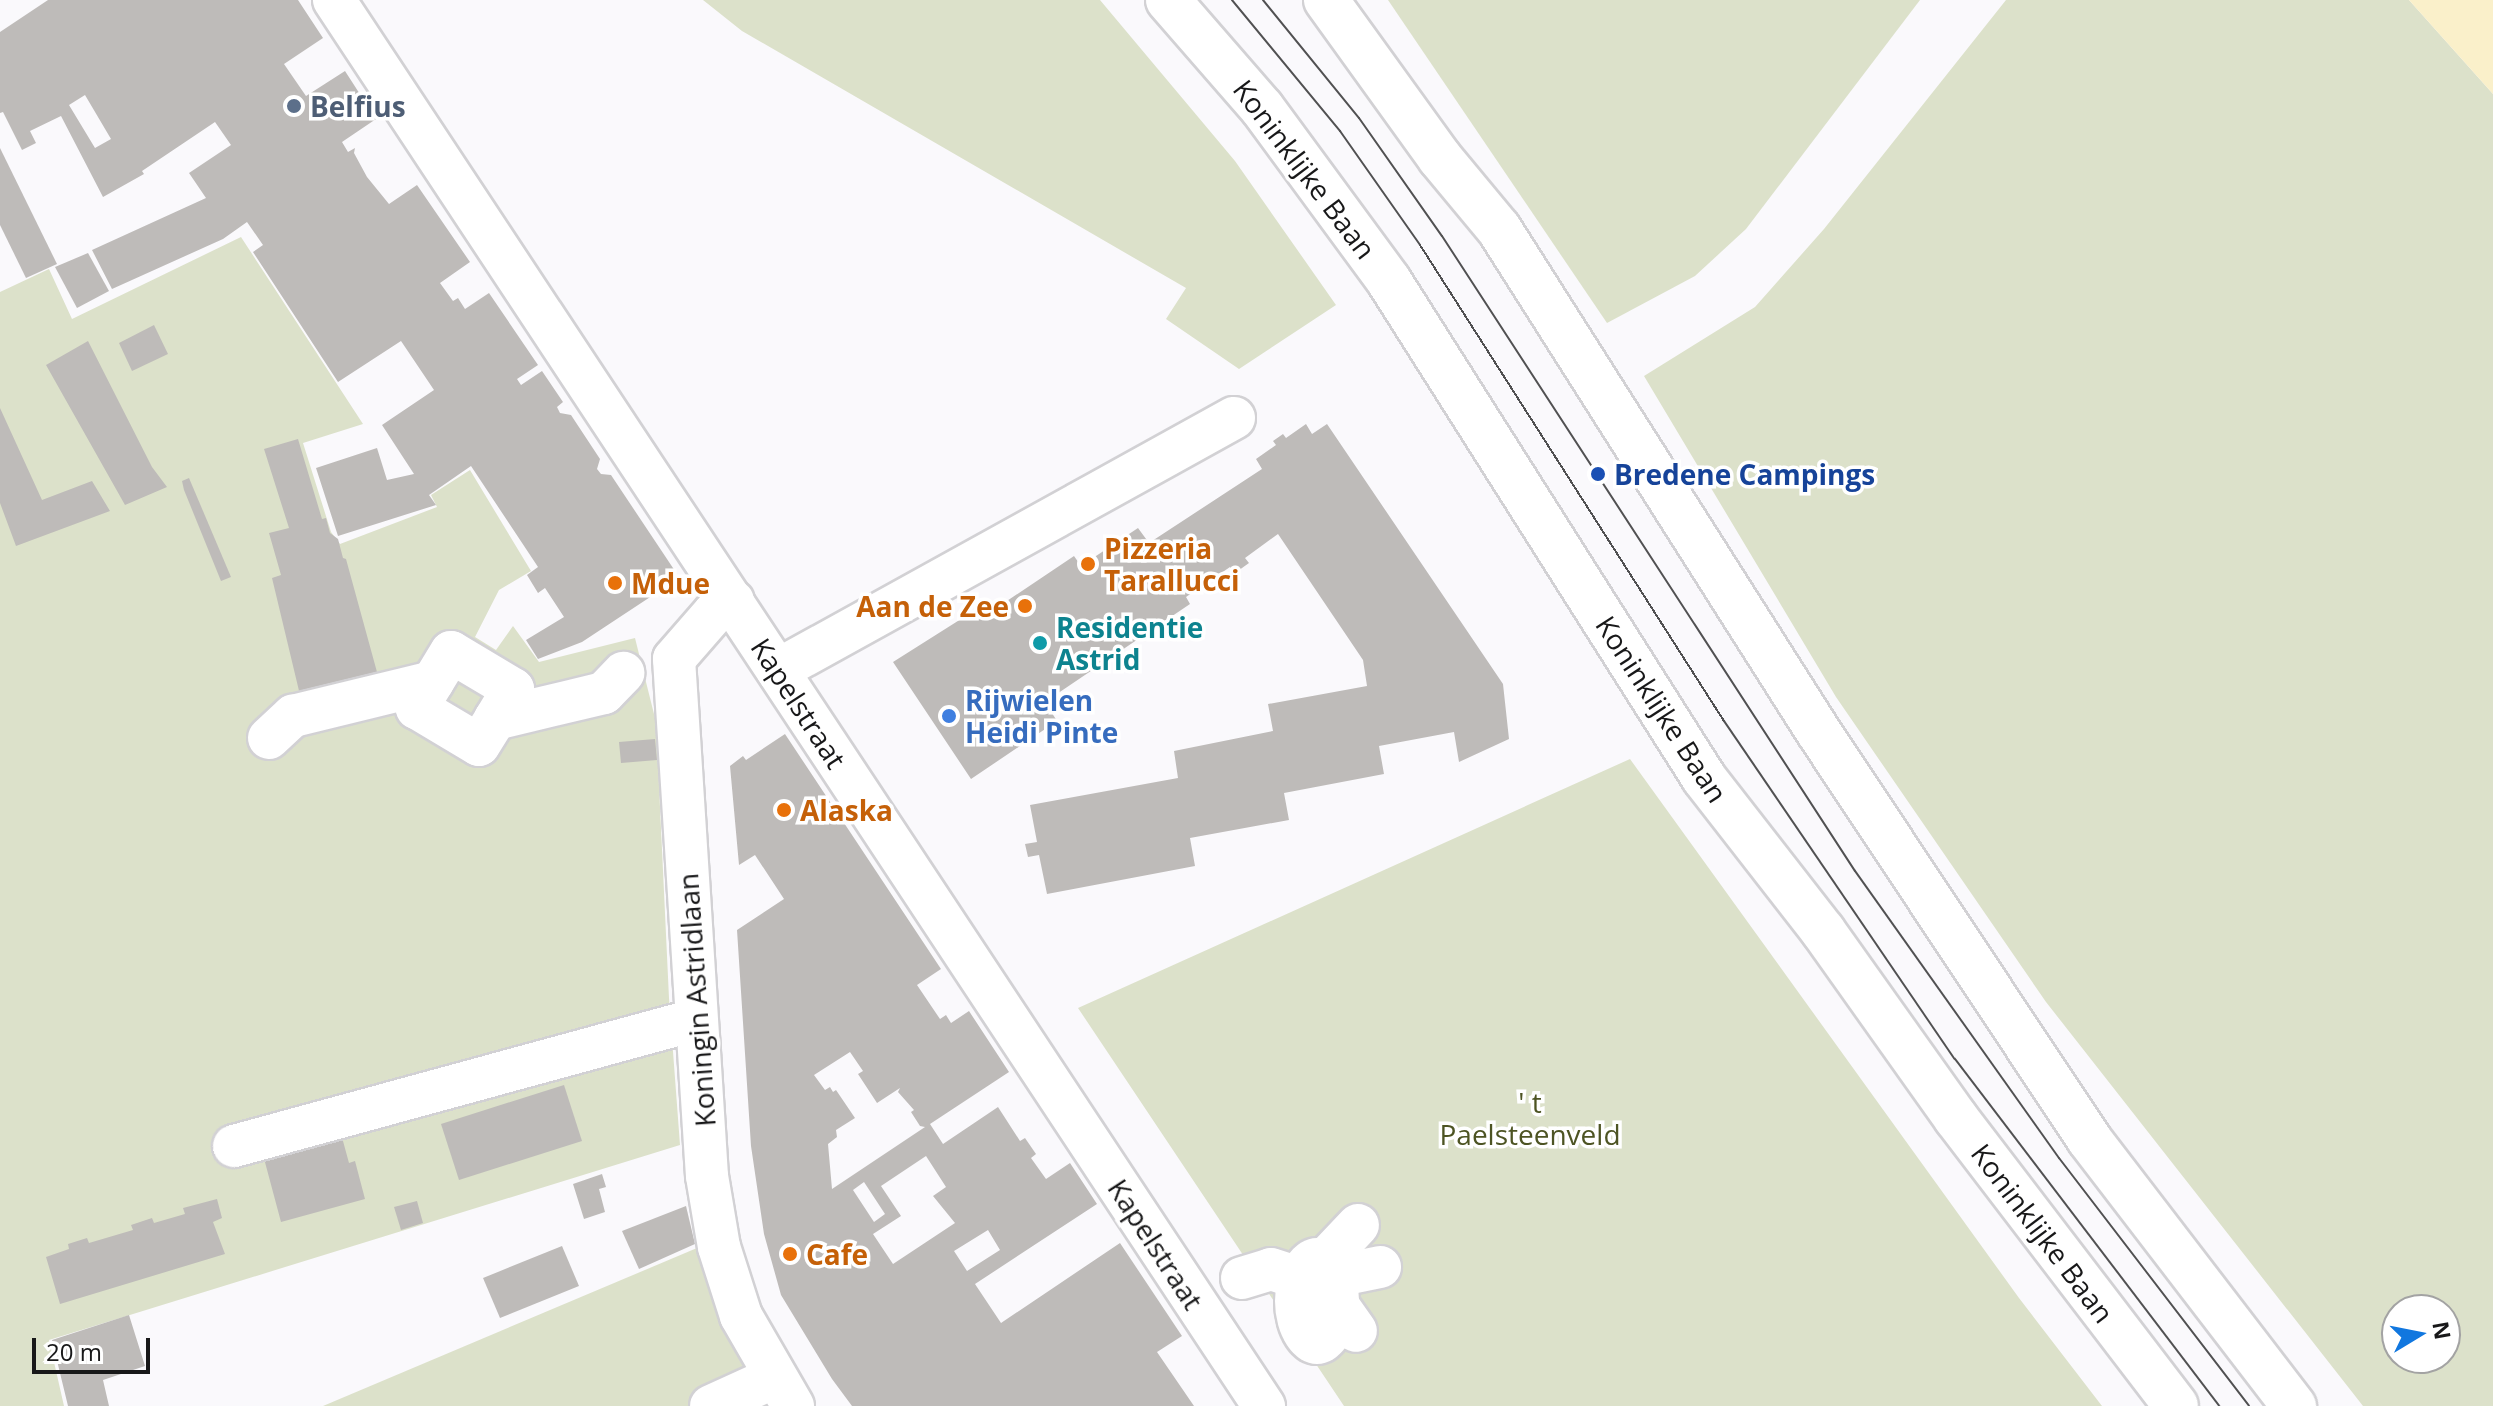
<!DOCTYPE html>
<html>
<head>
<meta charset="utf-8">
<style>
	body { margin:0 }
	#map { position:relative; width:2493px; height:1406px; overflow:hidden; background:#faf9fc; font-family:"Open Sans",sans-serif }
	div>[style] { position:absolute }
	.green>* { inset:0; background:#dce1ca }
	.sand>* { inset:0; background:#faf0ca }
	.building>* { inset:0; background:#bebbb9 }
	.roads { filter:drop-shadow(2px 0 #d2d1d4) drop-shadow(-2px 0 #d2d1d4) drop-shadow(0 2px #d2d1d4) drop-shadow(0 -2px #d2d1d4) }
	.minor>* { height:42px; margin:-21px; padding:0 21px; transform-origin:21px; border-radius:21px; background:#fff }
	.minor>.ring { margin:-21px; padding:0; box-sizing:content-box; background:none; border:42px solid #fff; border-radius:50% }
	.major>* { height:44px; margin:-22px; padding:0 22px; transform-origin:22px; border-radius:22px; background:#fff }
	.tram>* { height:2px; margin:-1px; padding:0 1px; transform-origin:1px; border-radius:1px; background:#515152 }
	.dots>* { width:22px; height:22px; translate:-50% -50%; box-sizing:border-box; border:4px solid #fff; border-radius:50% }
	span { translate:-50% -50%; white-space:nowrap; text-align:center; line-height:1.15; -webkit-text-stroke:7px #fff; paint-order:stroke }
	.service-label { font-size:28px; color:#4e5e75; font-weight:700 }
	.left { translate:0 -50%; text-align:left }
	.street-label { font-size:28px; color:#181819 }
	.transit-label { font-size:28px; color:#164399; font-weight:700 }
	.food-label { font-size:28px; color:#c56008; font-weight:700 }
	.right { translate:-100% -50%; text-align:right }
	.culture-label { font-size:28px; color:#0d838f; font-weight:700 }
	.shop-label { font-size:28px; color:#366cbe; font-weight:700 }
	.park-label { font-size:28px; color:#4d5423 }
	.north { position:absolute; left:2381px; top:1294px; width:80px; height:80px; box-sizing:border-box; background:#fff; border:2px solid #a3a3a3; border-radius:50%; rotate:80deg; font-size:22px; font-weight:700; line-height:32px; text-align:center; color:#181819 }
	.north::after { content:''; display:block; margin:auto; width:28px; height:36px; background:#1177df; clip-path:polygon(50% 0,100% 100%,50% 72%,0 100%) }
	.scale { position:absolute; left:32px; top:1338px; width:118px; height:36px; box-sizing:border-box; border:4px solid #181819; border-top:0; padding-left:10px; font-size:24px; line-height:28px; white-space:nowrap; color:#181819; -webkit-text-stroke:6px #fff; paint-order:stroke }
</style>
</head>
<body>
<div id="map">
	<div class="green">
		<div style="clip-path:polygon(703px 0,1100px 0,1235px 161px,1336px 305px,1239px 369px,1166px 319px,1186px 288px,742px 31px)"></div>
		<div style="clip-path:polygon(1388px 0,1920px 0,1746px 229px,1695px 276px,1607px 323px)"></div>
		<div style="clip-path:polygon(evenodd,2006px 0,2409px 0,2493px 94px,2493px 1406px,2363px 1406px,2046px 1002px,1836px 697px,1644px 376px,1755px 307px,1824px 229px,2006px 0,2397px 1310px,2445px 1310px,2445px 1358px,2397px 1358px,2397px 1310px)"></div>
		<div style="clip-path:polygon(241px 237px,363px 424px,303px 443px,331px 532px,340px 544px,437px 507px,431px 495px,470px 470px,531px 571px,499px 590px,475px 637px,496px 650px,513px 626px,539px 662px,635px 638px,656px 722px,669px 998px,680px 1145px,49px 1340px,64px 1406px,0 1406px,0 292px,49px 269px,72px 319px)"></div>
		<div style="clip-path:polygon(1630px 759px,2019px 1298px,2102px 1406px,1344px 1406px,1078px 1008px)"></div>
		<div style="clip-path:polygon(697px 1248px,765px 1406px,323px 1406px)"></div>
	</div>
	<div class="sand">
		<div style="clip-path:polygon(2409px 0,2493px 0,2493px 94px)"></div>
	</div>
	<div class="building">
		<div style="clip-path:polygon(evenodd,48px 0,298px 0,323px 38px,284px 64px,306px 96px,345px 71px,376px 119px,342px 142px,348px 152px,355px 148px,354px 153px,367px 177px,389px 204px,417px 185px,470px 262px,440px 283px,453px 301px,458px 298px,465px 309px,489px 293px,538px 365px,517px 379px,521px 385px,542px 371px,563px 402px,557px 407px,560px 413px,571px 415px,600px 459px,597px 469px,601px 474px,611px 475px,675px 571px,672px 573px,676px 580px,582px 642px,538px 659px,526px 640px,564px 617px,545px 588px,538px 593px,527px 575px,538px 567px,471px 466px,429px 495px,436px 505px,338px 536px,316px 468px,377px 448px,387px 480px,414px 474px,382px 425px,434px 390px,401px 341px,338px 382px,253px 252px,263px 245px,247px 222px,223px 239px,112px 289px,92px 250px,206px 198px,189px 173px,231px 145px,215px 122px,142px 171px,144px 174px,103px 197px,61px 116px,30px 131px,36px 143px,22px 150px,3px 112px,0 113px,0 32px,48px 0,85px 95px,111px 139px,95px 148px,69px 105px,85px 95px)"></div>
		<div style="clip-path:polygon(0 148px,57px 264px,26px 278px,0 225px)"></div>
		<div style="clip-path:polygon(88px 253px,109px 291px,77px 308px,55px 267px)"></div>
		<div style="clip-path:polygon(154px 325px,168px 354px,132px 371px,119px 343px)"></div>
		<div style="clip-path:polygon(88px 341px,152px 467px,167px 487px,125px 505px,46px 365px)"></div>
		<div style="clip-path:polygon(0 408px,42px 500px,92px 481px,110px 511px,16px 546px,0 503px)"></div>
		<div style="clip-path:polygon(1306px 424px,1312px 434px,1327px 424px,1503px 684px,1509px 739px,1459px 762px,1454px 732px,1379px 746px,1384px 774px,1284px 793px,1289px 820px,1190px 838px,1195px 866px,1047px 894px,1039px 855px,1028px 857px,1025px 844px,1037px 842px,1030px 805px,1178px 778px,1174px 751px,1273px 731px,1268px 704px,1367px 686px,1363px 660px,1278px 534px,1245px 558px,1249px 563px,1235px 573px,1230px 567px,1186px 597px,1190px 604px,1045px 702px,1057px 721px,971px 779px,893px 662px,980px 607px,986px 615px,1074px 556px,1081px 566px,1138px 528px,1149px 543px,1262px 469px,1256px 459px,1276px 445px,1273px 441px,1283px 434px,1286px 438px)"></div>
		<div style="clip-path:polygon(298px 439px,322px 519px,326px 518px,330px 533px,338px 539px,343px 558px,346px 559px,380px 683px,300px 695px,272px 578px,281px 575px,269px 533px,289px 528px,264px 449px)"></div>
		<div style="clip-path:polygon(189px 478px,231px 577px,221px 581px,184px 490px,182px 481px)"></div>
		<div style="clip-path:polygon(evenodd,785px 734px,941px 969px,917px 985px,940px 1019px,946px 1015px,951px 1023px,969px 1011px,1009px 1072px,930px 1124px,943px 1144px,998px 1107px,1020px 1141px,1025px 1138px,1036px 1154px,1031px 1158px,1046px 1179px,1070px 1163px,1097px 1204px,975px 1284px,1001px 1323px,1120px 1243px,1182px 1336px,1157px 1352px,1194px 1406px,852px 1406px,832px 1379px,781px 1295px,764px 1234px,751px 1146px,737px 930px,784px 899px,755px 855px,739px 865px,730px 766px,743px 756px,746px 760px,785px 734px,850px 1052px,863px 1071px,858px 1074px,877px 1103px,900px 1088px,898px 1092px,914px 1110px,911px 1112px,920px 1126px,925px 1127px,832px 1189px,828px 1144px,837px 1137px,836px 1130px,855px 1118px,836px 1090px,833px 1092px,830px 1087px,825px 1090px,814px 1075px,850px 1052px,785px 734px,926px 1156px,946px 1187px,933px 1196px,955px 1223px,893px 1264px,873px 1234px,901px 1216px,881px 1186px,926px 1156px,785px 734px,864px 1182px,885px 1214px,874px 1222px,853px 1190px,864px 1182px,785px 734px,988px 1230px,1000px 1250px,967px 1271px,954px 1251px,988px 1230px)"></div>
		<div style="clip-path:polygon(655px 739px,657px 760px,621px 763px,619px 742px)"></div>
		<div style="clip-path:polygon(564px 1085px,582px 1141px,459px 1180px,441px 1124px)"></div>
		<div style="clip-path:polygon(340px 1130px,349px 1163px,355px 1161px,365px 1199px,281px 1222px,262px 1151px)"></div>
		<div style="clip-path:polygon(602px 1174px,606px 1187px,599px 1189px,605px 1212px,584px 1219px,573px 1184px)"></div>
		<div style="clip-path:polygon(217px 1199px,222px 1218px,213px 1222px,225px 1254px,60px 1304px,46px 1257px,69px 1249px,68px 1244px,87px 1238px,89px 1243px,133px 1230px,131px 1225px,152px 1218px,154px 1223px,185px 1214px,183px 1208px)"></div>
		<div style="clip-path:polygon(417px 1201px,423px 1223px,401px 1230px,394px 1207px)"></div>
		<div style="clip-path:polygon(686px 1206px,695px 1244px,639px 1269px,622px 1231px)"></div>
		<div style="clip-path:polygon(562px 1246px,579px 1286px,500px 1318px,483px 1278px)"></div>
		<div style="clip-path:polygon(129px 1315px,145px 1366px,103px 1380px,109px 1406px,68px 1406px,52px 1340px)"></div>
	</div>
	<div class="roads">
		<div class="minor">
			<div style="left:334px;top:0;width:1686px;rotate:56.52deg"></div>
			<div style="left:733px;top:601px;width:22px;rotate:148deg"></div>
			<div style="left:714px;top:613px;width:61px;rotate:131deg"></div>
			<div style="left:674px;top:659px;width:518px;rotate:86.35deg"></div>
			<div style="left:707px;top:1176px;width:72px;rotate:80.4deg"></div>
			<div style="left:719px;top:1247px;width:72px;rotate:72.3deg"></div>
			<div style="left:741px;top:1316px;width:104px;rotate:60deg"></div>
			<div style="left:778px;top:670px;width:521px;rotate:-28.93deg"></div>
			<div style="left:495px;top:719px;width:35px;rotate:-59deg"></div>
			<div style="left:513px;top:689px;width:72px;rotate:-149.2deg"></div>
			<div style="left:451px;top:652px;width:66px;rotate:121.3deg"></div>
			<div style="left:417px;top:708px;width:72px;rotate:30.8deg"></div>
			<div style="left:479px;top:745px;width:31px;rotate:-58deg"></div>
			<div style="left:495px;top:719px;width:112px;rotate:-13.4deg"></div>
			<div style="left:604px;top:693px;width:28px;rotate:-46deg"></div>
			<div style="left:269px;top:738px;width:33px;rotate:-43deg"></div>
			<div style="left:293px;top:716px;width:144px;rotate:-13.7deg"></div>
			<div style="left:234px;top:1146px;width:479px;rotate:-15.3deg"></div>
			<div class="ring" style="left:1296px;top:1259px;width:-2px;height:-2px"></div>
			<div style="left:1325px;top:1260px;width:48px;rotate:-46.7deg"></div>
			<div style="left:1336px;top:1276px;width:45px;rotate:-11.6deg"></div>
			<div style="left:1242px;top:1278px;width:30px;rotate:-17deg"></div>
			<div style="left:1271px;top:1269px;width:26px;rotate:18deg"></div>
			<div style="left:1330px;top:1294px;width:45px;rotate:54.9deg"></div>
			<div style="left:711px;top:1406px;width:70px;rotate:-24.4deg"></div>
		</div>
		<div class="major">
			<div style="left:1168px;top:0;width:143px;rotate:49deg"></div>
			<div style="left:1262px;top:108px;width:215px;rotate:53.7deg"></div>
			<div style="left:1389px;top:281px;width:588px;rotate:57.63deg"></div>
			<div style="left:1704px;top:778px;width:194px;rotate:52.1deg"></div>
			<div style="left:1823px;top:931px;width:229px;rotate:54.6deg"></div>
			<div style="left:1956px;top:1118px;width:362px;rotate:52.6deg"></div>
			<div style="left:1326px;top:0;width:195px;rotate:54.2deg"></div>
			<div style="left:1440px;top:158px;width:92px;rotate:50.3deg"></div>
			<div style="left:1499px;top:229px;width:595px;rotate:57.57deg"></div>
			<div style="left:1818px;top:731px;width:490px;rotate:56.4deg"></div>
			<div style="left:2089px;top:1139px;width:337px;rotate:52.5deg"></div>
		</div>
	</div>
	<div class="tram">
		<div style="left:1232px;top:0;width:170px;rotate:50.5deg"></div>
		<div style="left:1340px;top:131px;width:139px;rotate:54.9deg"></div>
		<div style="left:1420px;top:245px;width:565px;rotate:57.44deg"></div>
		<div style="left:1724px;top:721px;width:409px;rotate:55.7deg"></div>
		<div style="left:1955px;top:1059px;width:436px;rotate:52.7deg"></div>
		<div style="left:1263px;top:0;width:152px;rotate:50.9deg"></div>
		<div style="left:1359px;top:118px;width:144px;rotate:54.9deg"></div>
		<div style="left:1442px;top:236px;width:757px;rotate:56.96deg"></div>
		<div style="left:1855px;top:871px;width:352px;rotate:54.6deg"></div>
		<div style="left:2059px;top:1158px;width:312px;rotate:52.5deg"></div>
	</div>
	<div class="dots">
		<div style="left:294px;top:106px;background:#5c6f8a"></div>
		<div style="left:1598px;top:474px;background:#1a4fb4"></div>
		<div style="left:1088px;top:564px;background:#e8710a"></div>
		<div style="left:615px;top:583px;background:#e8710a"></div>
		<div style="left:1025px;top:606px;background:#e8710a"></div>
		<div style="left:1040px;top:643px;background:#0f9aa8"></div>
		<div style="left:949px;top:716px;background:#3f7fe0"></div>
		<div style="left:784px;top:810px;background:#e8710a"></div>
		<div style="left:790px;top:1254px;background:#e8710a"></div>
	</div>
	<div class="service-label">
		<span class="left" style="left:310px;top:106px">Belfius</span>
	</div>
	<div class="street-label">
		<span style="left:1305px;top:169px;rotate:53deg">Koninklijke Baan</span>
		<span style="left:799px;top:703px;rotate:57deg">Kapelstraat</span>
		<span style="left:1662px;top:709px;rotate:57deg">Koninklijke Baan</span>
		<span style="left:696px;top:1000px;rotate:-94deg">Koningin Astridlaan</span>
		<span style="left:2043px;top:1233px;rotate:53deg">Koninklijke Baan</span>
		<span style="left:1156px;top:1244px;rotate:57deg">Kapelstraat</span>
	</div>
	<div class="transit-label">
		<span class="left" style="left:1614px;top:474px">Bredene Campings</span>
	</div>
	<div class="food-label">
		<span class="left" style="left:1104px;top:564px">Pizzeria<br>Tarallucci</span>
		<span class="left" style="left:631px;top:583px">Mdue</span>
		<span class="right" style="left:1009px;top:606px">Aan de Zee</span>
		<span class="left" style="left:800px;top:810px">Alaska</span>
		<span class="left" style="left:806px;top:1254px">Cafe</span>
	</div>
	<div class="culture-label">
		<span class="left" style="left:1056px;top:643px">Residentie<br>Astrid</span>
	</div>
	<div class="shop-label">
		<span class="left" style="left:965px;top:716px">Rijwielen<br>Heidi Pinte</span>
	</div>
	<div class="park-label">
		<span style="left:1530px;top:1118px">' t<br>Paelsteenveld</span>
	</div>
	<div class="north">N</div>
	<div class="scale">20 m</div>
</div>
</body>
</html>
